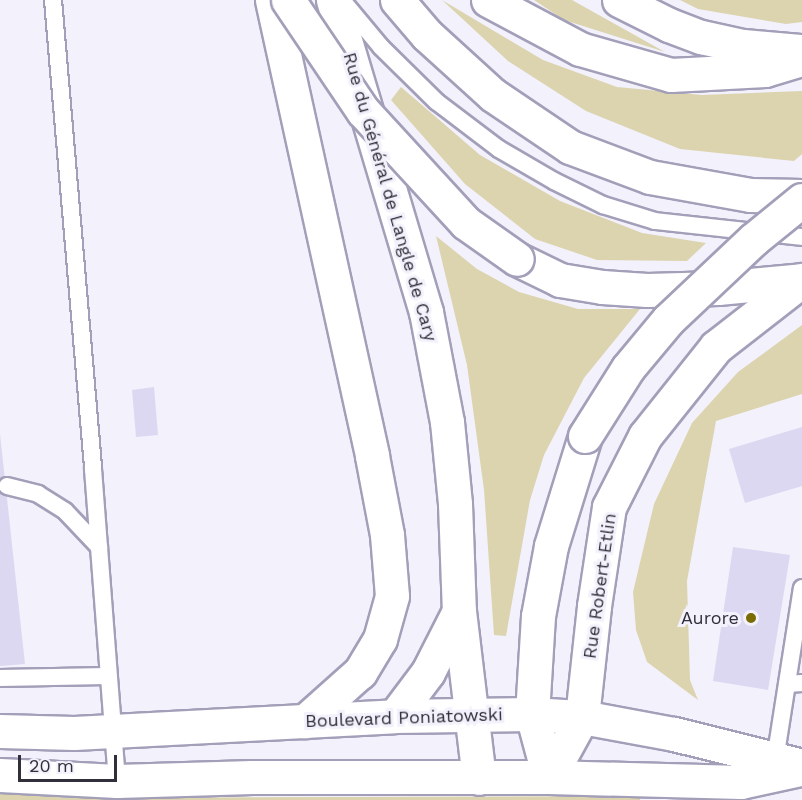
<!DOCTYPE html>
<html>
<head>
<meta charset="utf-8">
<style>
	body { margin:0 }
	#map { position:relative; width:802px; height:800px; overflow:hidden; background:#f3f1fc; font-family:"Work Sans",sans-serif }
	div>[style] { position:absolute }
	.green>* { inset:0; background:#dbd4af }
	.building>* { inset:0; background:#dcd8f2 }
	.roads { filter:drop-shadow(2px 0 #a39fb9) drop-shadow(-2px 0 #a39fb9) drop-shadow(0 2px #a39fb9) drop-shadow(0 -2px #a39fb9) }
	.lane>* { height:16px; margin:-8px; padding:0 8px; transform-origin:8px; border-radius:8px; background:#fff }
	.secondary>* { height:33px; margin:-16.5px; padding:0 16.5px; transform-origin:16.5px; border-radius:16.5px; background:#fff }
	.primary>* { height:33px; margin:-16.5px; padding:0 16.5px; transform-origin:16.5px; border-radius:16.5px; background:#fff }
	.highway>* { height:33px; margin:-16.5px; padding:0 16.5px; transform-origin:16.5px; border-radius:16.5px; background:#fff }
	.bridges { filter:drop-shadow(2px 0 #a39fb9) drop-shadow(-2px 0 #a39fb9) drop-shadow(0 2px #a39fb9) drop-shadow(0 -2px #a39fb9) }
	.highway-bridge>* { height:33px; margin:-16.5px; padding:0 16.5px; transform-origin:16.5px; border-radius:16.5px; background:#fff }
	.dots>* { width:16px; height:16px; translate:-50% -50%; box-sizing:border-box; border:3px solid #f3f1fc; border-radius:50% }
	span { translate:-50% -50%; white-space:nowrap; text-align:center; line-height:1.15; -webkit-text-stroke:6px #f3f1fc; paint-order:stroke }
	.street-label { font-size:18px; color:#31303a }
	.poi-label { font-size:18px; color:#31303a }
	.right { translate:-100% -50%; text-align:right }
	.scale { position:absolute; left:18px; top:755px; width:99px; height:27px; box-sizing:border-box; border:3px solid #31303a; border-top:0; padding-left:8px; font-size:18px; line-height:21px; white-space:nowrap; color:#31303a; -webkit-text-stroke:4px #f3f1fc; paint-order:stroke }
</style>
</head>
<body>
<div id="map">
	<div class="green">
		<div style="clip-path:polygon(442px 0,543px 60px,617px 87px,702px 95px,802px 91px,802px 154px,794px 161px,680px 149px,586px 111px,508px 61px)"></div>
		<div style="clip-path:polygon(534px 0,572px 0,665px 52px,564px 20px)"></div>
		<div style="clip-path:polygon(680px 0,802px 0,802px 22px,786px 24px,698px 9px)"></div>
		<div style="clip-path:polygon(401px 87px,480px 155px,560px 201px,642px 233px,706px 243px,687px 261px,597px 260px,535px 239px,465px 184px,391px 100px)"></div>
		<div style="clip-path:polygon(436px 236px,477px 269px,519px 292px,578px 309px,640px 309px,584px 378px,544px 455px,530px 500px,506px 636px,494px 635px,484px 490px,467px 365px)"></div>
		<div style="clip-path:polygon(802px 325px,802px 394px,716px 421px,687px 581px,690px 680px,698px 700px,647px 662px,636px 630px,633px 592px,654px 504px,692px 423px,738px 372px)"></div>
		<div style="clip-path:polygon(0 792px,69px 798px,640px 796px,640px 800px,0 800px)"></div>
	</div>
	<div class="building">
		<div style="clip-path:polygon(154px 387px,158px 435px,136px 437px,132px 390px)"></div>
		<div style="clip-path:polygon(802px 427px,802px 486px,745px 503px,729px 449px)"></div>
		<div style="clip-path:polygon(0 434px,25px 664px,0 666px)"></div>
		<div style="clip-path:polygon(733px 547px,790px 555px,768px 690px,713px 681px)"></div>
	</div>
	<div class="roads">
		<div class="lane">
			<div style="left:53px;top:0;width:471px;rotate:85.1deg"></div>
			<div style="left:93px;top:469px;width:313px;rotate:85.6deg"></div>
			<div style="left:342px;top:0;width:61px;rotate:50.3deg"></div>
			<div style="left:381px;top:47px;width:78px;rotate:44.5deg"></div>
			<div style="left:437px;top:102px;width:78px;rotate:37.2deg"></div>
			<div style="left:499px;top:149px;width:64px;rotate:30.2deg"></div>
			<div style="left:554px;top:181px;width:55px;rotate:26.1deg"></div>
			<div style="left:603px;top:205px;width:54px;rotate:17.1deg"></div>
			<div style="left:655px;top:221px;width:148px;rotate:6.2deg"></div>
			<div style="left:7px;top:486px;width:32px;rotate:14deg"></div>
			<div style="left:38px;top:494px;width:32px;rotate:32deg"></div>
			<div style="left:65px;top:511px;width:50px;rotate:46.6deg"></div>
			<div style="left:0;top:678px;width:107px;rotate:-1.1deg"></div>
			<div style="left:787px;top:684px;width:15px;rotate:-4deg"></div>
			<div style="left:775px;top:760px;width:174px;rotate:-81.1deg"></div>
		</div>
		<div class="secondary">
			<div style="left:333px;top:0;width:326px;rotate:73.4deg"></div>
			<div style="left:426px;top:312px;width:112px;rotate:79.2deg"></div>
			<div style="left:447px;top:422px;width:82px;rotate:84.4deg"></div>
			<div style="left:455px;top:504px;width:107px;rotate:87.9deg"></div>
			<div style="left:459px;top:611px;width:168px;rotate:83.2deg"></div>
			<div style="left:397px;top:0;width:46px;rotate:49.4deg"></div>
			<div style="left:427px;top:35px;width:89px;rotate:42.3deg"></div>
			<div style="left:493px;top:95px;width:93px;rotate:34deg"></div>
			<div style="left:570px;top:147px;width:85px;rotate:20.6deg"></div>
			<div style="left:650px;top:177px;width:102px;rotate:10.2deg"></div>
			<div style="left:750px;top:195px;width:52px;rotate:1.1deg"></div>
			<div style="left:395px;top:716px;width:55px;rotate:-53.1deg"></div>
			<div style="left:428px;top:672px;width:68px;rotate:-63.1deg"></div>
			<div style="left:549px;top:777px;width:68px;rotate:-61.2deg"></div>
			<div style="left:582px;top:717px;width:112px;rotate:-83.8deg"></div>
			<div style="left:594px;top:606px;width:100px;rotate:-81.4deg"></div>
			<div style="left:609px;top:507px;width:80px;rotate:-63.1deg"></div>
			<div style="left:645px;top:436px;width:114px;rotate:-51.4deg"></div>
			<div style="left:716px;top:347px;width:109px;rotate:-37.9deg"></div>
		</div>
		<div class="primary">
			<div style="left:0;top:731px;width:74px;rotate:1.5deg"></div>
			<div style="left:74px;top:733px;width:321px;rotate:-3deg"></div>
			<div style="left:395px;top:716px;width:137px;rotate:-0.8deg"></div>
			<div style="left:532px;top:714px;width:50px;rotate:3.4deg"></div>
			<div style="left:582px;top:717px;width:94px;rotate:10.5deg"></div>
			<div style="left:674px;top:734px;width:132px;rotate:14deg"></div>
			<div style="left:0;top:775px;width:117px;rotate:2.9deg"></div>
			<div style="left:117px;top:781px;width:135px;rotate:-1.7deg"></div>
			<div style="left:252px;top:777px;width:297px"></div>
			<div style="left:549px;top:777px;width:192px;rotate:1.5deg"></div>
			<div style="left:741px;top:782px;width:60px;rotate:-12.4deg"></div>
		</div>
		<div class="highway">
			<div style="left:272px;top:0;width:467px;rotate:77.6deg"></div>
			<div style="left:372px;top:456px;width:80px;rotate:79.2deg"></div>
			<div style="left:387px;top:535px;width:61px;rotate:85.3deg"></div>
			<div style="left:392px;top:596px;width:45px;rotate:105.6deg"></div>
			<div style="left:380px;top:639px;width:39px;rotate:121deg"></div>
			<div style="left:360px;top:672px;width:74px;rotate:138.3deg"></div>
			<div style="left:488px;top:0;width:104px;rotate:28deg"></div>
			<div style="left:580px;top:49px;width:95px;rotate:15.9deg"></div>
			<div style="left:671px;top:75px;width:94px;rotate:-3deg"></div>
			<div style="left:765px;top:70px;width:39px;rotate:-17deg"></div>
			<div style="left:619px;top:0;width:56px;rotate:26.6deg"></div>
			<div style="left:669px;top:25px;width:34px;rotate:21deg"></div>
			<div style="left:701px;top:37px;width:43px;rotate:12.1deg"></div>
			<div style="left:743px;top:46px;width:57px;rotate:5deg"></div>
			<div style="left:517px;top:259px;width:48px;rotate:26deg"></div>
			<div style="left:560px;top:280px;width:43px;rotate:9.5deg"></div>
			<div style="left:602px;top:287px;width:45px;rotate:3.8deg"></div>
			<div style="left:647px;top:290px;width:71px;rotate:-1.6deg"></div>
			<div style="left:718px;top:288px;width:84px;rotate:-5.4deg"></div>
			<div style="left:549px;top:777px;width:65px;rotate:-105.1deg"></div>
			<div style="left:532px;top:714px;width:98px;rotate:-86.5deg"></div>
			<div style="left:538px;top:616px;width:71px;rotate:-79.5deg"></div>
			<div style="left:551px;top:546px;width:115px;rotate:-72.8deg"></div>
		</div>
	</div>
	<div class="bridges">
		<div class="highway-bridge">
			<div style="left:288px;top:0;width:134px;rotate:56deg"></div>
			<div style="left:363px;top:111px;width:152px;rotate:47.4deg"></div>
			<div style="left:466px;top:223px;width:62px;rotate:35.2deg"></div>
			<div style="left:585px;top:436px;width:80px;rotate:-57.7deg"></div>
			<div style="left:628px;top:368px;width:62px;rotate:-50.2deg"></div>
			<div style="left:668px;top:320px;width:118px;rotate:-43.3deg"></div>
			<div style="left:754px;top:239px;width:62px;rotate:-39.1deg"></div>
		</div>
	</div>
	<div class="dots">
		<div style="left:751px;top:618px;background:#7a6b03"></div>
	</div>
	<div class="street-label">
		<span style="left:390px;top:197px;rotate:74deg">Rue du Général de Langle de Cary</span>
		<span style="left:600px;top:586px;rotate:-82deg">Rue Robert-Etlin</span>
		<span style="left:404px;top:718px;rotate:-2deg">Boulevard Poniatowski</span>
	</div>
	<div class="poi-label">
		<span class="right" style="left:739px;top:618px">Aurore</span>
	</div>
	<div class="scale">20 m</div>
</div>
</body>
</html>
